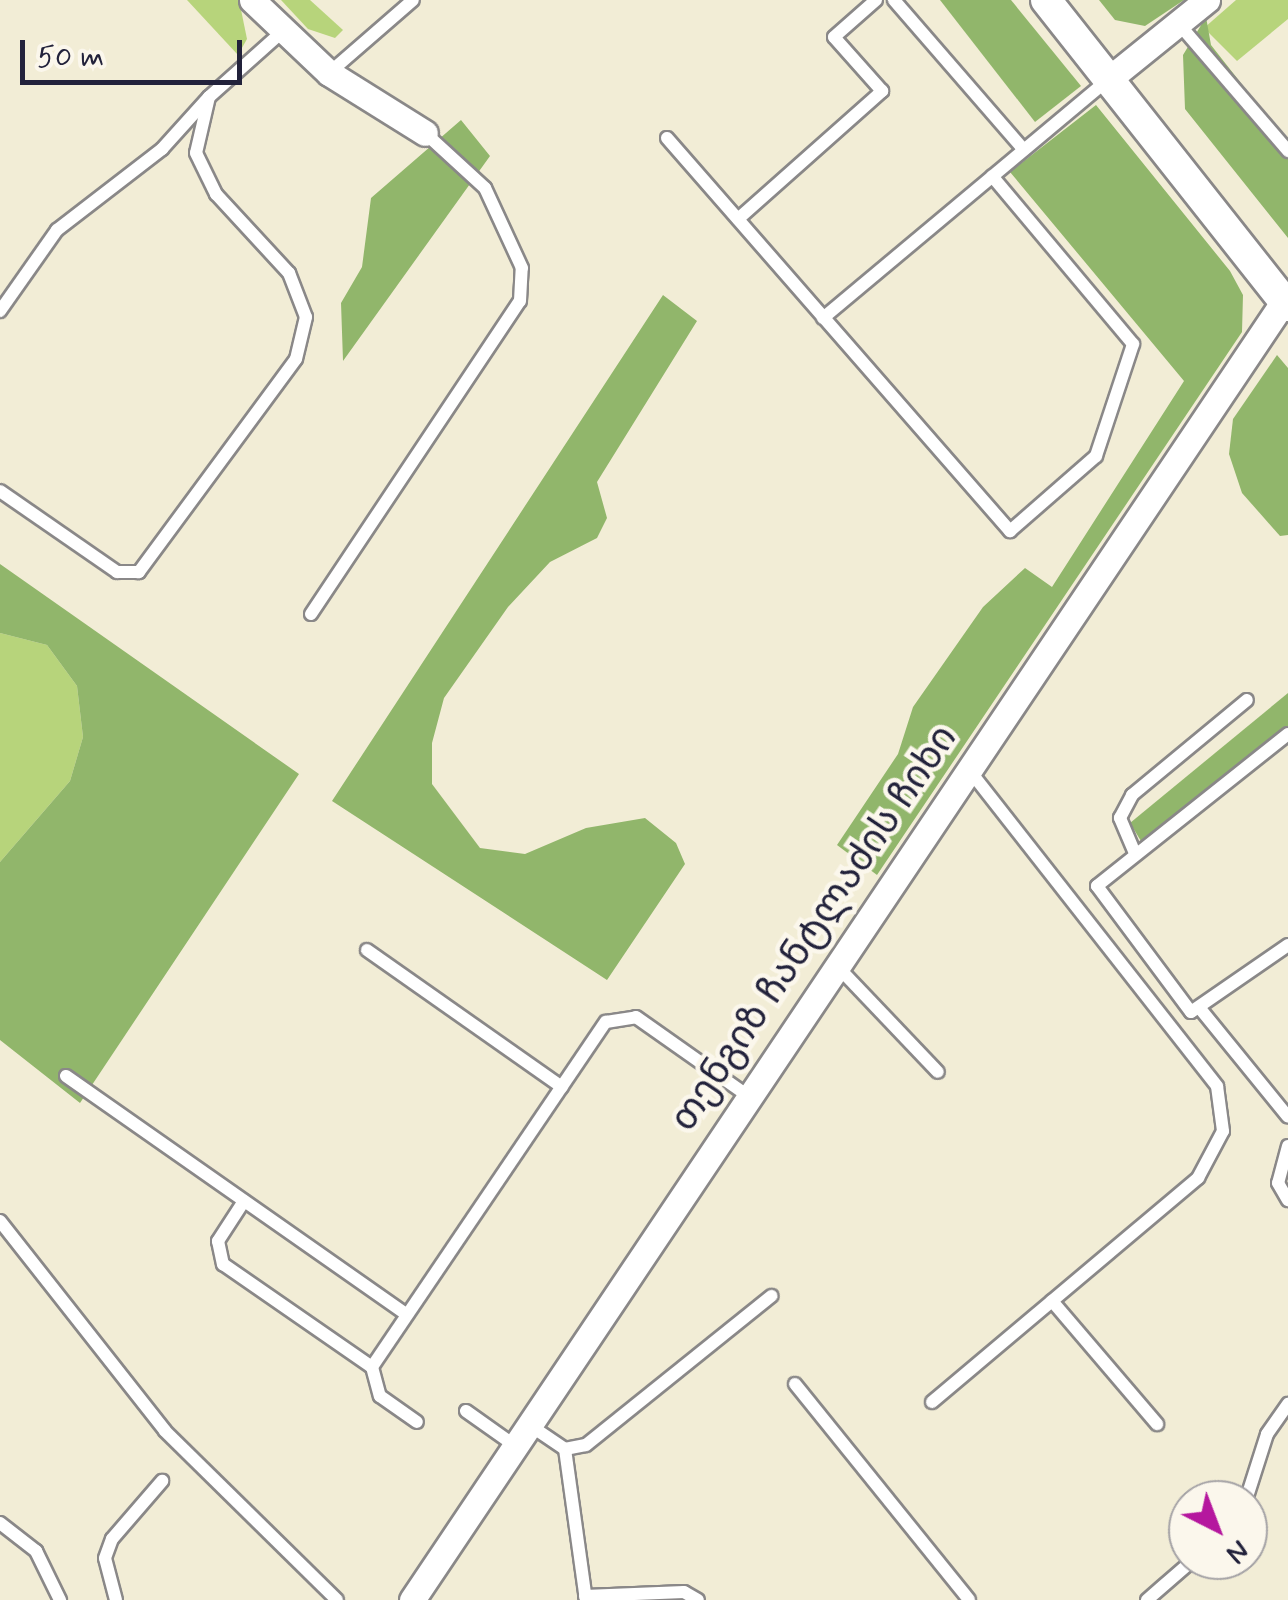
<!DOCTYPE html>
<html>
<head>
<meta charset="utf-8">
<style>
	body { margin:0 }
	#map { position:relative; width:1288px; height:1600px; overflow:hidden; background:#f2edd6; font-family:Mynerve,"Noto Sans Georgian",sans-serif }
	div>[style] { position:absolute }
	.green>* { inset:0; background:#b7d47b }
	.forest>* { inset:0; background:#91b66b }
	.roads { filter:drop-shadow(2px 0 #8a8888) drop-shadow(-2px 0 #8a8888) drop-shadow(0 2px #8a8888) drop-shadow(0 -2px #8a8888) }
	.service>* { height:12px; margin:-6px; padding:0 6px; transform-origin:6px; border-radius:6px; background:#fff }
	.minor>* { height:25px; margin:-12.5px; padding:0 12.5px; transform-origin:12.5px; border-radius:12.5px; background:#fff }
	.tertiary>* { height:30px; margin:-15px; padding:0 15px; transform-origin:15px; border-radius:15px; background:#fff }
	span { translate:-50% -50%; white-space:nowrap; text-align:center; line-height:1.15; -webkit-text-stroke:9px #fbf7ec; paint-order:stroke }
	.street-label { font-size:38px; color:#22223b }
	.north { position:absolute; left:1168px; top:1480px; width:100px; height:100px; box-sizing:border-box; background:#fbf7ec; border:2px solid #a4a2a5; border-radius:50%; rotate:138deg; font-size:28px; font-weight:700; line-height:40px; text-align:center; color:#22223b }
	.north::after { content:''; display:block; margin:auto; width:35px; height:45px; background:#b5179e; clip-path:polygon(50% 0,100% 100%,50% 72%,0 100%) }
	.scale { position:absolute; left:20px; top:40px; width:222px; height:45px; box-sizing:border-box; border:5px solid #22223b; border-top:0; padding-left:12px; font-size:30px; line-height:35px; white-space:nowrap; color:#22223b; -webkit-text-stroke:8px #fbf7ec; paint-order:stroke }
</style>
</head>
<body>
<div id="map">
	<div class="green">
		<div style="clip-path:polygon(187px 0,239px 0,247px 39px,238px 55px)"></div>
		<div style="clip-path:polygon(281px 0,310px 0,343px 30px,335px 38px,308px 29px)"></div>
		<div style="clip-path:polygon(1236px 0,1288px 0,1288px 19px,1237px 61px,1204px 28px)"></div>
		<div style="clip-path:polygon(0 633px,47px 645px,77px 686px,83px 737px,70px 781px,0 862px)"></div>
	</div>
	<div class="forest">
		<div style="clip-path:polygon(940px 0,1011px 0,1081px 86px,1035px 122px)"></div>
		<div style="clip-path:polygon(1099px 0,1184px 0,1145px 26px,1115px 20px)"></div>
		<div style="clip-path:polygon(1206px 17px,1211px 45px,1288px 143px,1288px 238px,1185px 109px,1183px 55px)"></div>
		<div style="clip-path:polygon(1096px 105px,1230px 271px,1243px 295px,1242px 332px,877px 875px,837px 845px,898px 754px,913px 707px,983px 607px,1025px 568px,1052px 587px,1184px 381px,1010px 172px)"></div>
		<div style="clip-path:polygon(461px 120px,490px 156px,343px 361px,341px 303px,362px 267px,371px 198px)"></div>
		<div style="clip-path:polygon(663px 295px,697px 321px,597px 482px,607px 518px,597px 538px,550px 562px,508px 607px,444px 698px,432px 743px,432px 784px,480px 848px,525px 854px,586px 828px,645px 818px,676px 843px,685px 864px,607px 980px,332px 801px)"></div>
		<div style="clip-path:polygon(1277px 355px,1288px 368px,1288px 535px,1280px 536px,1242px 493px,1229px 454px,1233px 419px)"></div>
		<div style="clip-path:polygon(0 564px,299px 774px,80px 1103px,0 1040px,0 862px,70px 781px,83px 737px,77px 686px,47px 645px,0 633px)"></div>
		<div style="clip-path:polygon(1288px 693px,1288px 735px,1144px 846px,1130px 823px)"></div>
	</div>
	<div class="roads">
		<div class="service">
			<div style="left:894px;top:0;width:198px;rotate:49.1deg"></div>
			<div style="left:1178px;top:23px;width:169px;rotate:49.3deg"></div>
			<div style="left:329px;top:73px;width:111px;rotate:-41deg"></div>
			<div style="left:209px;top:97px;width:98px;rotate:-41.7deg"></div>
			<div style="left:667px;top:138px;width:522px;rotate:48.89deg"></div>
			<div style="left:1010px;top:531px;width:114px;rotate:-41.1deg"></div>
			<div style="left:1096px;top:456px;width:118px;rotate:-71.7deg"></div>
			<div style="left:1133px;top:344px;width:219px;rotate:-130deg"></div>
			<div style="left:738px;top:219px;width:193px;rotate:-41.6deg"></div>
			<div style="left:882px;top:91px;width:72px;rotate:-131.6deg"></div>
			<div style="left:834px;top:37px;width:56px;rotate:-41.4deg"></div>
			<div style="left:0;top:311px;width:99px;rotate:-54.9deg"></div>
			<div style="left:57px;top:230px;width:133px;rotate:-37.6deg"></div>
			<div style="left:162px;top:149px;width:70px;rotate:-47.9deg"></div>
			<div style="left:209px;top:97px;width:57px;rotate:103.1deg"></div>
			<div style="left:196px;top:153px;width:46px;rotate:64deg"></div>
			<div style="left:216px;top:194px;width:108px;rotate:47.3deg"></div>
			<div style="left:289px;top:273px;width:47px;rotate:68.9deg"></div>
			<div style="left:306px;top:317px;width:43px;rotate:103.4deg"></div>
			<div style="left:296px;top:359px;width:265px;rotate:126.4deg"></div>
			<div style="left:139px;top:572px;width:22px;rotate:180deg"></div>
			<div style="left:117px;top:572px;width:142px;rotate:-145.3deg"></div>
			<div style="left:823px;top:318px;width:373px;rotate:-39.9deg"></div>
			<div style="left:311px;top:614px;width:376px;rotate:-56.3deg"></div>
			<div style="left:520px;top:301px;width:33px;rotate:-87deg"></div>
			<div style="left:522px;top:268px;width:88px;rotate:-114.8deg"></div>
			<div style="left:485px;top:188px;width:81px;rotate:-137.5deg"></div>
			<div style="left:1288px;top:734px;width:244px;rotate:141.5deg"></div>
			<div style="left:1097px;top:886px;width:157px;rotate:53.3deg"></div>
			<div style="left:1191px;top:1012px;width:118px;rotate:-34.6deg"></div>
			<div style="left:1134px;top:851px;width:36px;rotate:-113deg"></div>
			<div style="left:1120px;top:818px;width:26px;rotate:-62deg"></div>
			<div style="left:1132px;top:795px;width:149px;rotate:-39.6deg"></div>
			<div style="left:367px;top:950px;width:238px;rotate:35.1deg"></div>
			<div style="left:837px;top:966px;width:146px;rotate:46.4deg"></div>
			<div style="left:1202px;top:1011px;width:136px;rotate:50.9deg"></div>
			<div style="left:66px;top:1076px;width:416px;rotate:35deg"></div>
			<div style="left:1288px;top:1146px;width:38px;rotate:105deg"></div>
			<div style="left:1278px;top:1183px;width:20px;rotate:60deg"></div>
			<div style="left:244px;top:1201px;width:48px;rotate:123deg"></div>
			<div style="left:218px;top:1241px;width:24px;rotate:78deg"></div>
			<div style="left:223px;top:1264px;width:181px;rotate:34.7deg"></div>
			<div style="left:372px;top:1367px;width:30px;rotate:75deg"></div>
			<div style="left:380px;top:1396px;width:45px;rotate:35.1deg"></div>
			<div style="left:0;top:1221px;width:267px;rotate:51.8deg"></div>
			<div style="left:165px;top:1431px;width:241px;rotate:44.5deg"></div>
			<div style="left:1052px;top:1301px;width:162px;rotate:49.5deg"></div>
			<div style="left:372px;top:1367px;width:417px;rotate:-55.9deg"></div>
			<div style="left:606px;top:1022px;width:30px;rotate:-9deg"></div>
			<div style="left:636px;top:1017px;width:137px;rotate:35.2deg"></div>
			<div style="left:795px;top:1384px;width:277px;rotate:51.1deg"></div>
			<div style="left:932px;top:1402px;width:348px;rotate:-40.1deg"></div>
			<div style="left:1198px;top:1178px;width:53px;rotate:-62deg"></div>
			<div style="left:1223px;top:1131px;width:45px;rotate:-97.6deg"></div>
			<div style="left:1217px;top:1086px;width:404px;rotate:-128.1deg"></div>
			<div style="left:466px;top:1411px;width:59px;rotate:35.3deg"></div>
			<div style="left:528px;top:1424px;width:45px;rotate:34deg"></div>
			<div style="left:565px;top:1449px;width:21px;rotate:-11deg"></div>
			<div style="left:586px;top:1445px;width:238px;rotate:-38.8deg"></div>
			<div style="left:565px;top:1449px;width:152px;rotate:82.1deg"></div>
			<div style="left:1246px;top:1500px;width:69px;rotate:-72.3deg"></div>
			<div style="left:1267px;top:1434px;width:37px;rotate:-55deg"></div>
			<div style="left:0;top:1523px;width:46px;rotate:37.9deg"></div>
			<div style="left:36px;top:1551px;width:55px;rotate:63.9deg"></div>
			<div style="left:585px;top:1596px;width:99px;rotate:-2.3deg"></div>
			<div style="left:684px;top:1592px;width:16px;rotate:30deg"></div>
			<div style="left:116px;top:1600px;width:43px;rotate:-104.7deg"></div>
			<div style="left:105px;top:1558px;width:20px;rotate:-70deg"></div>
			<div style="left:112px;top:1539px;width:77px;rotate:-49.2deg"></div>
			<div style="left:1147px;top:1600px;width:61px;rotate:-41deg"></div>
		</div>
		<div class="minor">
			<div style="left:252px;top:0;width:106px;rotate:43.5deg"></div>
			<div style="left:329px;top:73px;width:113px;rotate:32deg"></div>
			<div style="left:1109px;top:79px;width:126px;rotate:-38.9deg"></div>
			<div style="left:412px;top:1600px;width:1565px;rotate:-56.13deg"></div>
		</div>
		<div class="tertiary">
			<div style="left:1046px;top:0;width:390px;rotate:51.7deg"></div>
		</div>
	</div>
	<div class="street-label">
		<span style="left:815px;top:929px;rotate:-56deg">თენგიზ ჩანტლაძის ჩიხი</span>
	</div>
	<div class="north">N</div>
	<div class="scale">50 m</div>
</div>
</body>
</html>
